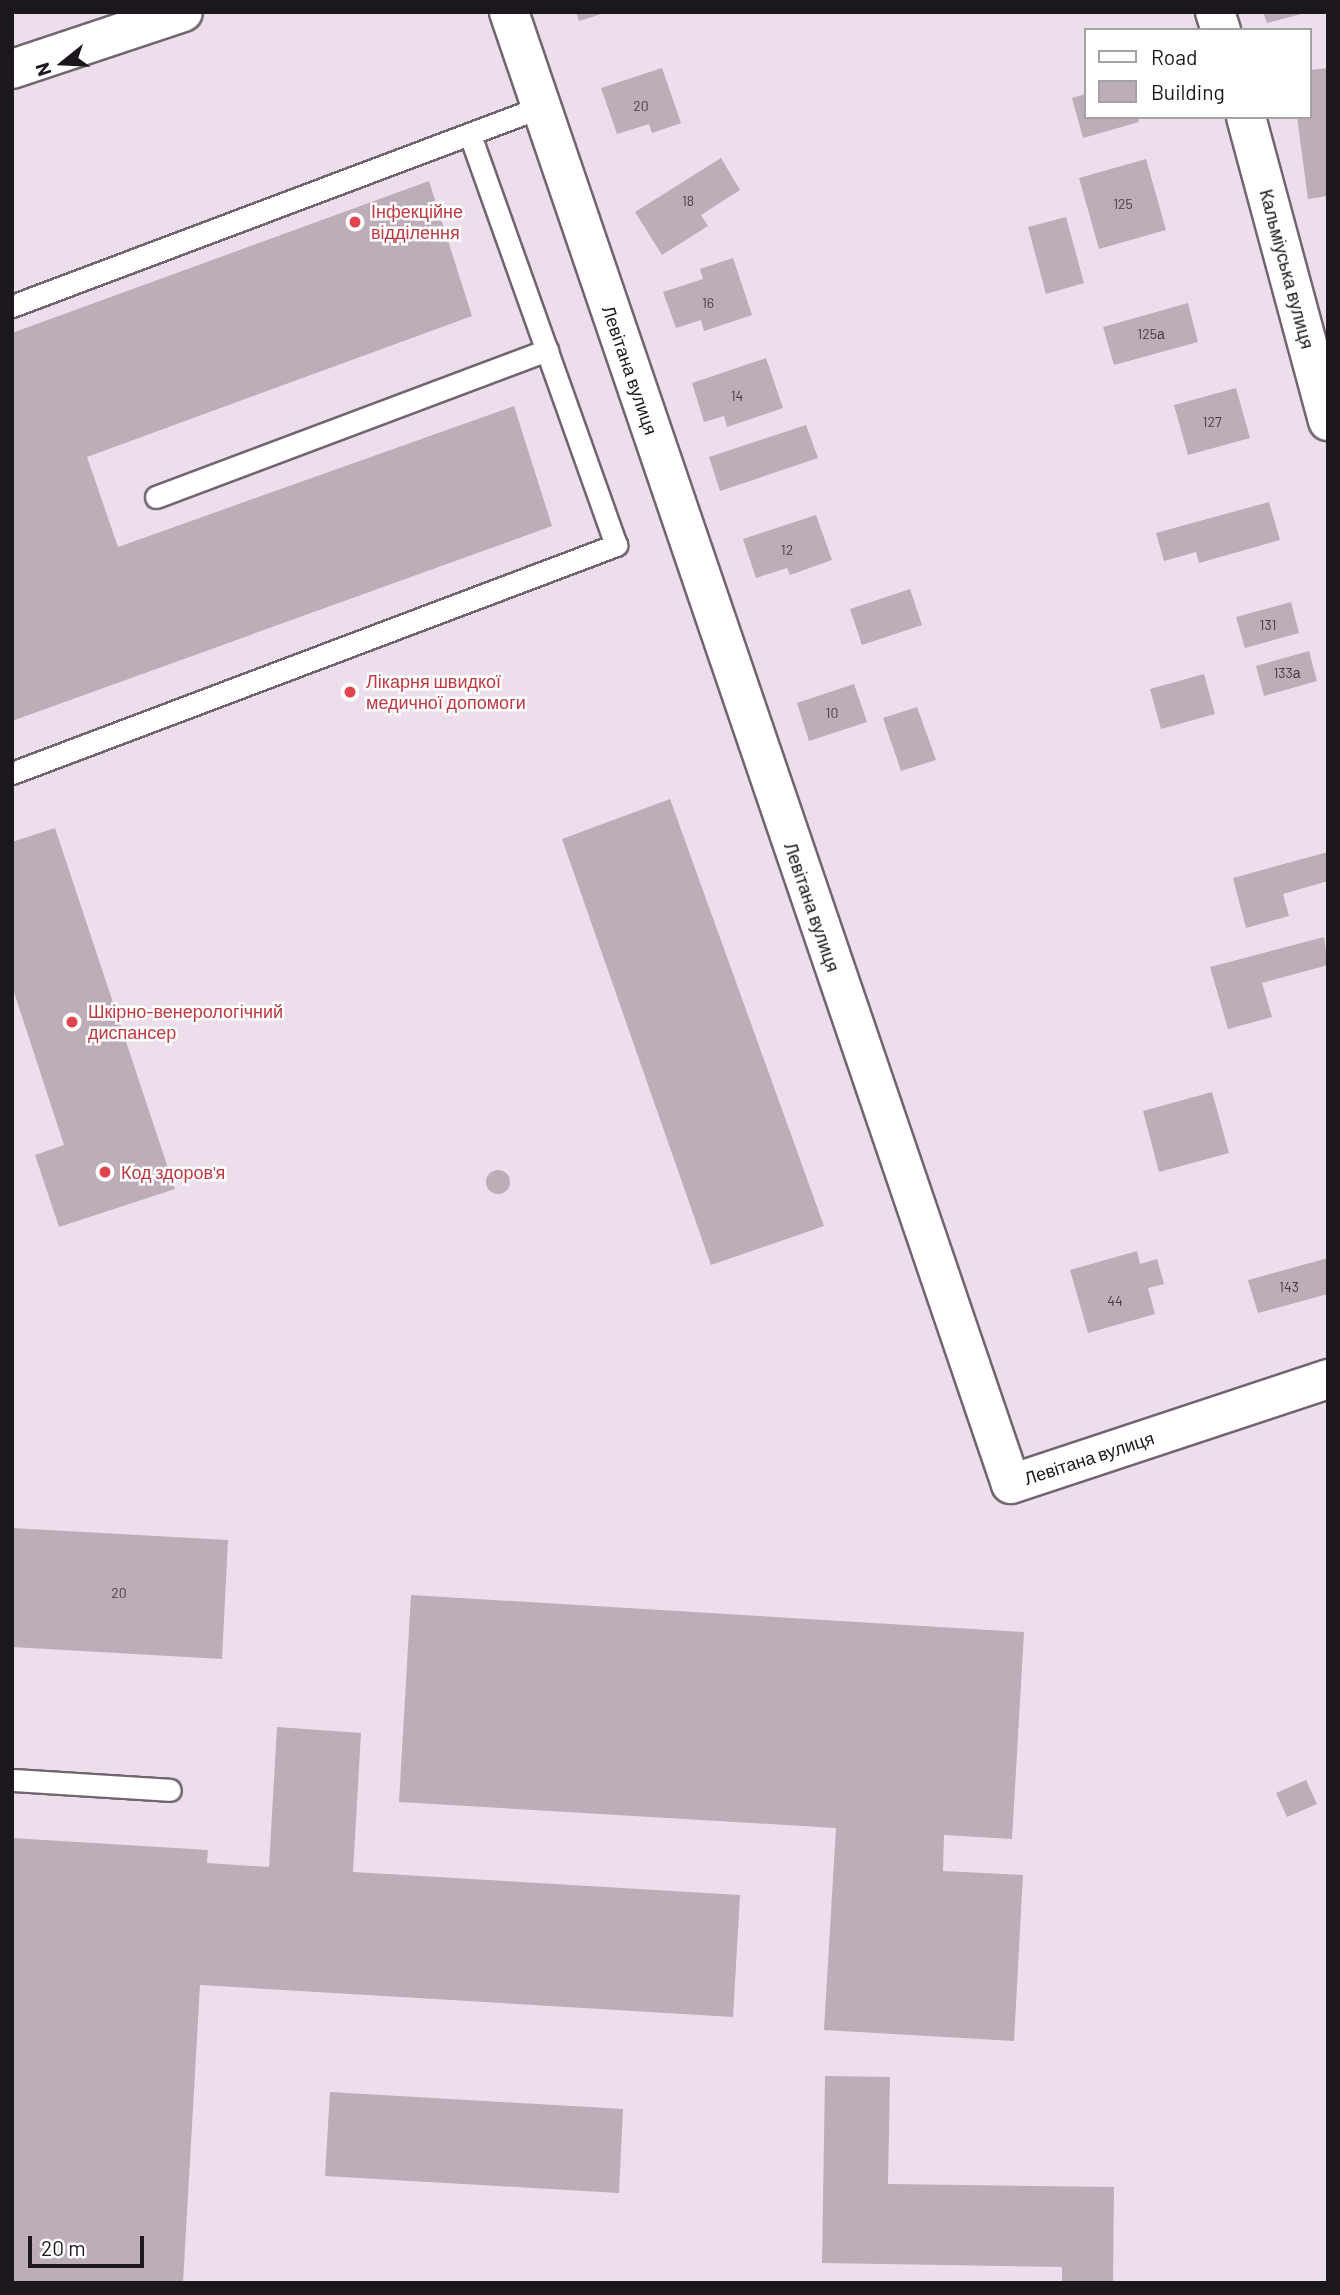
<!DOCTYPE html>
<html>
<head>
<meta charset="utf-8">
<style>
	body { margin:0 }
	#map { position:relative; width:1340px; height:2295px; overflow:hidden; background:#ecdeeb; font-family:Barlow,sans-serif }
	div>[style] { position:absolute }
	.building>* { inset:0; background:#bcadb9 }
	.round { border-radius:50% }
	.roads { filter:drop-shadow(2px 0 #716570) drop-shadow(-2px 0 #716570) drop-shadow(0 2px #716570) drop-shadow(0 -2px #716570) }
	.lane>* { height:21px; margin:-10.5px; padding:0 10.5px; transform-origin:10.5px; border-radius:10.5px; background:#fff }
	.street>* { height:38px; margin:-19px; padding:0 19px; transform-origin:19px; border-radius:19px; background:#fff }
	.dots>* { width:19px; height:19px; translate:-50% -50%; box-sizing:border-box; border:4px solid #fff; border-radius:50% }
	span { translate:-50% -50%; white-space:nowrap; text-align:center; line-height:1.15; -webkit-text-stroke:5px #fff; paint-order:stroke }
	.number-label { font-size:14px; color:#443c43 }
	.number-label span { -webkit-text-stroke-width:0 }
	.health-label { font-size:18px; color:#be3a42 }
	.left { translate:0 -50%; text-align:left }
	.street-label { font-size:18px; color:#1c171c }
	.frame { position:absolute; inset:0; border:14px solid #1c171c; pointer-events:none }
	.legend { position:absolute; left:1084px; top:28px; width:228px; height:91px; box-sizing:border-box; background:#fff; border:2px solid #a4a2a4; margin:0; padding:9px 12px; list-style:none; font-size:21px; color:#1c171c }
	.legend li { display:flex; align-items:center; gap:14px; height:35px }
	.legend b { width:35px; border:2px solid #a4a2a4 }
	.north { position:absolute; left:28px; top:28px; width:70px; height:70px; -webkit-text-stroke:5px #fff; paint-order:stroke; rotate:252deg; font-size:19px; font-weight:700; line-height:28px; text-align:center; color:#1c171c }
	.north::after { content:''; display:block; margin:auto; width:24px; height:32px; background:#1c171c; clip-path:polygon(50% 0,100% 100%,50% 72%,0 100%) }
	.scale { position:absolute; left:28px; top:2236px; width:116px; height:32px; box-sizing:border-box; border:4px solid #1c171c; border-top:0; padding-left:9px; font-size:21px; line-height:24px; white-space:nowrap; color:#1c171c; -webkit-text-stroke:5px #fff; paint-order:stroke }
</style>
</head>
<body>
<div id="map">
	<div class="building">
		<div style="clip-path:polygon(576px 12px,605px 12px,605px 13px,579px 21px)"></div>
		<div style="clip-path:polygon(1263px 12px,1304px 12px,1305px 13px,1267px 23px)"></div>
		<div style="clip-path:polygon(662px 68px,681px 123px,652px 133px,649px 124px,617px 134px,601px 88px)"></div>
		<div style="clip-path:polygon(1328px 68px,1328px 196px,1308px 199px,1297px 117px,1310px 117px,1310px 70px)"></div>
		<div style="clip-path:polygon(1086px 94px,1086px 117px,1138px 117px,1139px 122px,1083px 138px,1072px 98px)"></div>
		<div style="clip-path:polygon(721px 158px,740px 190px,701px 215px,708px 226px,662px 255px,635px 212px)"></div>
		<div style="clip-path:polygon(1146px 159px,1166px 230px,1099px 249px,1079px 178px)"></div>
		<div style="clip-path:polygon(429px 181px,472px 316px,87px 457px,118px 547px,514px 406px,552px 526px,12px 721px,12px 333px)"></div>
		<div style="clip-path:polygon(1066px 217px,1084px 283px,1046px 294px,1028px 227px)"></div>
		<div style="clip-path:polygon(733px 258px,752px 315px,704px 331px,701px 320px,676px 328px,663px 292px,703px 279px,700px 269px)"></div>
		<div style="clip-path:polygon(1188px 303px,1198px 342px,1114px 365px,1103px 327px)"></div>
		<div style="clip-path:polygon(766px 358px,783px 408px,727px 427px,724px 416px,704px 422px,692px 383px)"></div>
		<div style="clip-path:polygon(1236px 388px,1250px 438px,1188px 455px,1174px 405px)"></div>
		<div style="clip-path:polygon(806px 425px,818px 458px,720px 491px,709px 457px)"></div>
		<div style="clip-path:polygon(1269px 502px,1280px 540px,1199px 563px,1196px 552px,1164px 561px,1156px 533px)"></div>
		<div style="clip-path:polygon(816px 515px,832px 560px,790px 575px,787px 568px,756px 578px,743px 539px)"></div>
		<div style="clip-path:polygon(910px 589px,922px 625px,862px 645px,850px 609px)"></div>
		<div style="clip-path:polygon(1291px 602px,1299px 633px,1245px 648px,1236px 617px)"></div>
		<div style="clip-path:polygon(1309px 651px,1317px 681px,1264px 696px,1256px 666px)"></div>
		<div style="clip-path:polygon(1204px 674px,1215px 714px,1161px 729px,1150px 689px)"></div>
		<div style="clip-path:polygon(854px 684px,867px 722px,809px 741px,797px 703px)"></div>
		<div style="clip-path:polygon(917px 707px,936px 760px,901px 771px,883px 718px)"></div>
		<div style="clip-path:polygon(670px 799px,824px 1226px,711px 1265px,562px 839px)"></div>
		<div style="clip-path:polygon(55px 828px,175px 1189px,59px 1227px,35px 1155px,64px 1145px,12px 986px,12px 842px)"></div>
		<div style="clip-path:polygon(1328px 852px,1328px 881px,1283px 894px,1289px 916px,1246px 928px,1233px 878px)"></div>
		<div style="clip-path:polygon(1324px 937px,1328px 965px,1262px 983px,1272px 1017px,1228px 1029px,1210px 967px)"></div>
		<div style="clip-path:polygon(1212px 1092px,1229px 1153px,1159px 1172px,1143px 1111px)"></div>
		<div class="round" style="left:486px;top:1170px;width:24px;height:24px"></div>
		<div style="clip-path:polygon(1137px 1251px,1140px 1264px,1157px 1259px,1164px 1284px,1148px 1288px,1155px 1314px,1088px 1333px,1070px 1270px)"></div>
		<div style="clip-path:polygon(1328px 1258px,1328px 1294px,1258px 1313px,1248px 1280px)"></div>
		<div style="clip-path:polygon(12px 1528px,228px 1540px,222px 1659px,12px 1647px)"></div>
		<div style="clip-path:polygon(411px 1595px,1024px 1632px,1012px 1839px,944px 1835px,943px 1871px,1023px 1875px,1014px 2041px,824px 2030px,836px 1828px,399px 1802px)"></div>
		<div style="clip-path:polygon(277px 1727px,361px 1733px,353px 1872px,740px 1895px,733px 2017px,200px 1985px,183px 2283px,12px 2283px,12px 1838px,208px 1850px,207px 1863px,269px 1867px)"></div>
		<div style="clip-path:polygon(1306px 1780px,1317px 1804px,1287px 1817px,1276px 1793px)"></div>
		<div style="clip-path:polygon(825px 2076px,890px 2077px,888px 2184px,1114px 2187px,1113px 2283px,1062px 2283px,1062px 2267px,822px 2263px)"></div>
		<div style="clip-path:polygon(330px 2092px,623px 2109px,619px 2193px,325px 2176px)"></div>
	</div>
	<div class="roads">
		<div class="lane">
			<div style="left:12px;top:306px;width:565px;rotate:-20.62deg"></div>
			<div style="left:156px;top:497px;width:418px;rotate:-20.6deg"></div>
			<div style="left:12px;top:773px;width:646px;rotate:-20.68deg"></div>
			<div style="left:616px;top:545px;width:436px;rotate:-109.6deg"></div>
			<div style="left:12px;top:1780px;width:158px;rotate:3.6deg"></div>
		</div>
		<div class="street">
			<div style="left:509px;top:12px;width:1555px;rotate:71.17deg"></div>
			<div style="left:1011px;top:1484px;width:334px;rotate:-18.3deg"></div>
			<div style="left:1215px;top:12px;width:19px;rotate:72deg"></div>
			<div style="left:12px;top:69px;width:180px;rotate:-18.4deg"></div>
			<div style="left:1246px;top:117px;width:315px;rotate:74.9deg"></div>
		</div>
	</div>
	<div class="dots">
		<div style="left:355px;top:222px;background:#e0444e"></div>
		<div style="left:350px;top:692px;background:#e0444e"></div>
		<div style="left:72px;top:1022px;background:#e0444e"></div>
		<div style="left:105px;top:1172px;background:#e0444e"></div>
	</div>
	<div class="number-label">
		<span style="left:641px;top:106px">20</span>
		<span style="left:688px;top:201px">18</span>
		<span style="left:1123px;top:204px">125</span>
		<span style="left:708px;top:303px">16</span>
		<span style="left:1151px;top:334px">125а</span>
		<span style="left:737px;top:396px">14</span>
		<span style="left:1212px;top:422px">127</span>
		<span style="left:787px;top:550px">12</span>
		<span style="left:1268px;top:625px">131</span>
		<span style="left:1287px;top:673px">133а</span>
		<span style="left:832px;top:713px">10</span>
		<span style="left:1289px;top:1287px">143</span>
		<span style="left:1115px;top:1301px">44</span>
		<span style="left:119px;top:1593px">20</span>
	</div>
	<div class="health-label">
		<span class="left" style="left:371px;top:222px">Інфекційне<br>відділення</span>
		<span class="left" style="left:366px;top:692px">Лікарня швидкої<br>медичної допомоги</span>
		<span class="left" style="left:88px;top:1022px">Шкірно-венерологічний<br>диспансер</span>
		<span class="left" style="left:121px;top:1172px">Код здоров'я</span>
	</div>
	<div class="street-label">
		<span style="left:1287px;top:269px;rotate:75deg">Кальміуська вулиця</span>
		<span style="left:630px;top:370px;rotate:71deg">Левітана вулиця</span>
		<span style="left:812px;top:907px;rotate:71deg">Левітана вулиця</span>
		<span style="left:1089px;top:1458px;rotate:-18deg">Левітана вулиця</span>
	</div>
	<div class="frame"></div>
	<ul class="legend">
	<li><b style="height:9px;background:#fff"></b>Road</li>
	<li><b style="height:19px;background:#bcadb9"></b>Building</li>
	</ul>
	<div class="north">N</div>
	<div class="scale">20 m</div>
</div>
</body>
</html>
